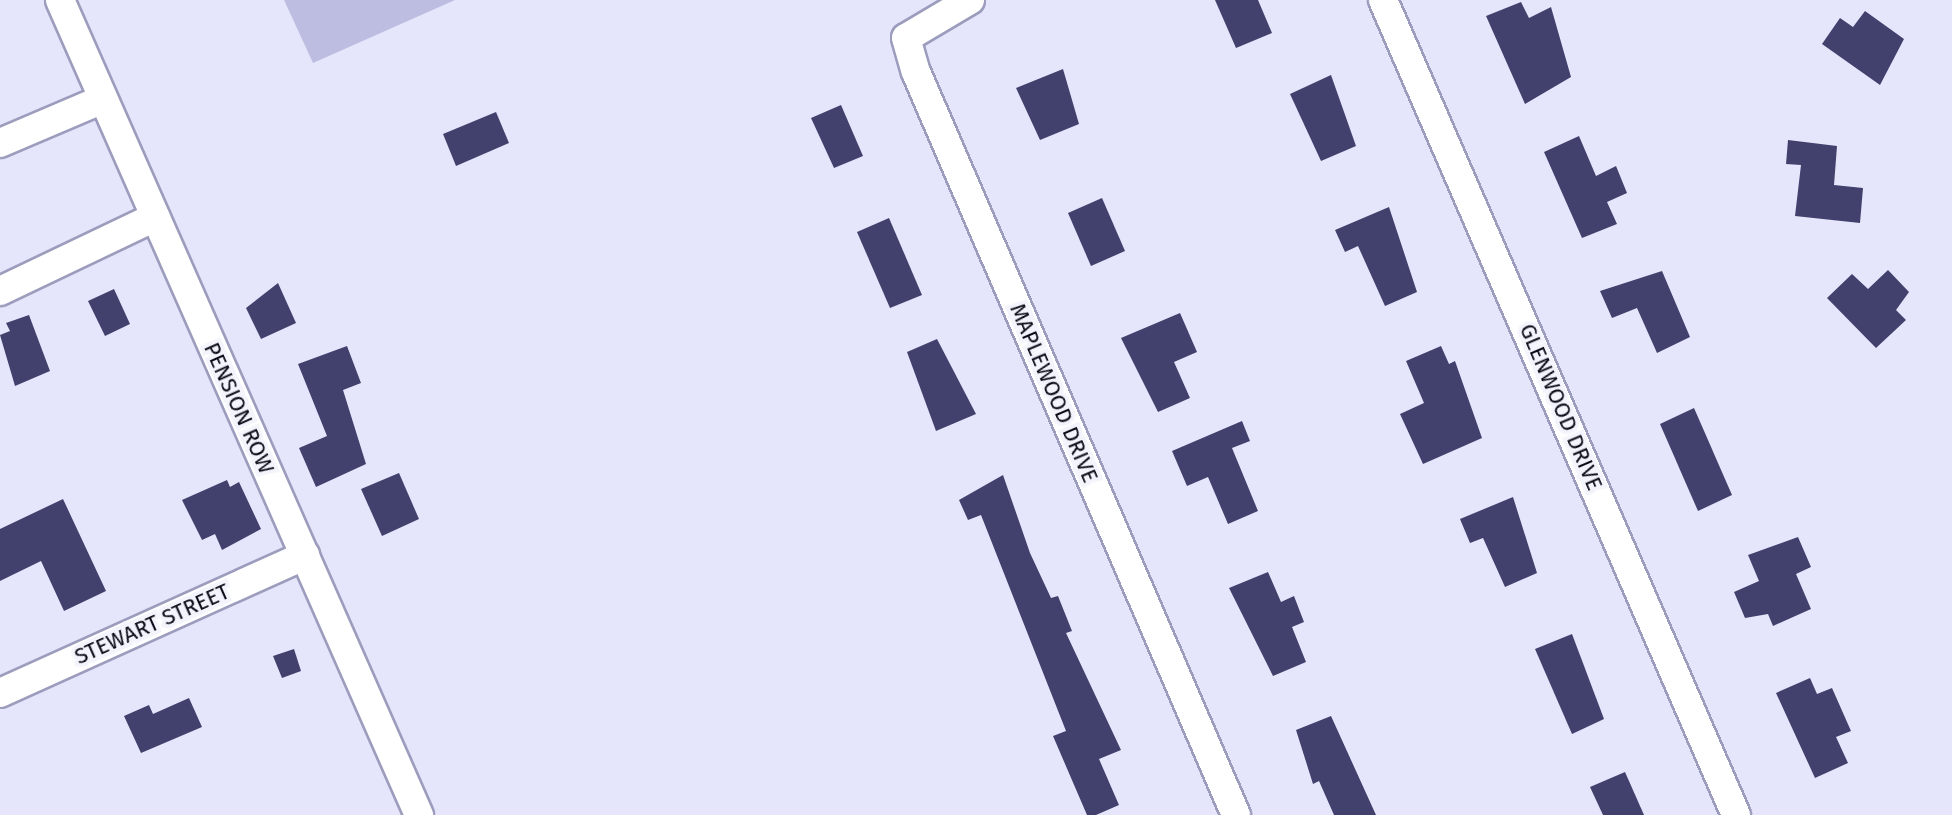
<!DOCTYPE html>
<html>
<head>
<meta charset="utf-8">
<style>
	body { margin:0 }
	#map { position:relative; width:1952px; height:815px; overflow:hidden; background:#e5e6fb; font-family:"Fira Sans",sans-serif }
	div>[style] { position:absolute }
	.green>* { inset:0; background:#bdbde2 }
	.building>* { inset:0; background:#42406d }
	.roads { filter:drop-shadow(2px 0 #9c9cbd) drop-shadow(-2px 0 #9c9cbd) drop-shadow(0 2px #9c9cbd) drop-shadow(0 -2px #9c9cbd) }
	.minor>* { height:28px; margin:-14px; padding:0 14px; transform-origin:14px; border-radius:14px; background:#fff }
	span { translate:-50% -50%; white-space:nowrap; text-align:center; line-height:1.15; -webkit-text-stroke:8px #f4f4fc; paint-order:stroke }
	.street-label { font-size:22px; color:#0b0b17 }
</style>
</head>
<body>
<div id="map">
	<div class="green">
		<div style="clip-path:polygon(284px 0,455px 0,313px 63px)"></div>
	</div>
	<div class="building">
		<div style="clip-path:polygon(1215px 0,1258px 0,1272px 33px,1236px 48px)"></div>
		<div style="clip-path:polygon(1521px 2px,1529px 18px,1551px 7px,1571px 77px,1525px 104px,1486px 16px)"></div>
		<div style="clip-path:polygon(1865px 11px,1904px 39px,1880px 85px,1822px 44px,1840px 18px,1853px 27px)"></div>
		<div style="clip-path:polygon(1063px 69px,1079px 124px,1040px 140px,1016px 88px)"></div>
		<div style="clip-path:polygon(1331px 75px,1356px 146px,1321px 161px,1290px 94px)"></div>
		<div style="clip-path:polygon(841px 105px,863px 156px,834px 168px,811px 118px)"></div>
		<div style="clip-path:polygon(496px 112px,509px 143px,456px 166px,443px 134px)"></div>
		<div style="clip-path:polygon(1579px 136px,1596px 176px,1616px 166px,1627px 193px,1607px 202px,1617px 224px,1582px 238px,1544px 152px)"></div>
		<div style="clip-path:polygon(1788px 140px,1837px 146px,1834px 185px,1863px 188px,1860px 223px,1795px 216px,1801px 165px,1786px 164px)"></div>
		<div style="clip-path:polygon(1102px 198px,1125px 251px,1091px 266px,1068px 213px)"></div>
		<div style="clip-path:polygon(1389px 207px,1417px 292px,1385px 306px,1358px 246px,1345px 252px,1335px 230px)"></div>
		<div style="clip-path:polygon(889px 218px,922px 295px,890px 308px,857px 232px)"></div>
		<div style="clip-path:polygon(1888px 270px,1909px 292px,1896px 310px,1906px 320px,1876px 348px,1827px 298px,1852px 274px,1868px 289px)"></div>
		<div style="clip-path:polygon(1662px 271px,1690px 337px,1657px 353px,1637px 308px,1612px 318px,1600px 291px)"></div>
		<div style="clip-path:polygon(278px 283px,296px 323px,261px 339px,246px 308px)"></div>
		<div style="clip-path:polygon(114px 289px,130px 324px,105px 336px,88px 301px)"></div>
		<div style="clip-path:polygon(1180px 313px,1197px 352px,1174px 362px,1190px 398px,1158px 412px,1121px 338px)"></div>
		<div style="clip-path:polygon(29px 315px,50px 371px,15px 386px,0 335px,10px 331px,6px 323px)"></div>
		<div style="clip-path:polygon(937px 339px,976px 414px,936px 431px,907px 352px)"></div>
		<div style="clip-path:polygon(347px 346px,361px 383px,343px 390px,366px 464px,316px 487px,299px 448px,327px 436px,298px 364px)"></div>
		<div style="clip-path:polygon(1441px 346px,1449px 364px,1455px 361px,1482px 438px,1423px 464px,1400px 414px,1424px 403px,1406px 361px)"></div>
		<div style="clip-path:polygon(1694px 408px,1732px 495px,1698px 511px,1660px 424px)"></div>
		<div style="clip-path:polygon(1242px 421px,1250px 441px,1232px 448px,1258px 511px,1228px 524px,1208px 477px,1187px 486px,1172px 451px)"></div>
		<div style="clip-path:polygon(399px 473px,419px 519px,382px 536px,361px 489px)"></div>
		<div style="clip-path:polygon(1003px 475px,1030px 553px,1051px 598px,1058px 596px,1072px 631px,1066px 633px,1121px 750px,1099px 759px,1119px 805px,1096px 815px,1087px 815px,1053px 736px,1066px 731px,981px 515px,968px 520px,959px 500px)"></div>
		<div style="clip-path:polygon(227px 480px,230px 487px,239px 482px,261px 529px,222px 550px,215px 534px,202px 540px,182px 500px)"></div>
		<div style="clip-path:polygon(1513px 497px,1537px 573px,1505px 587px,1483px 538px,1470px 543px,1460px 519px)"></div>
		<div style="clip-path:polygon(63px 499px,106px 591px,64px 611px,41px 561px,0 581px,0 529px)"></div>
		<div style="clip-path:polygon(1798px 537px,1811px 567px,1796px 574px,1811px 609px,1773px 626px,1768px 614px,1745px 618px,1734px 592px,1759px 581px,1748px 555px)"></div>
		<div style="clip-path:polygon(1268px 572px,1281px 602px,1294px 596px,1304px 622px,1292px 627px,1306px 662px,1273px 676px,1229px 588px)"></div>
		<div style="clip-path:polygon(1572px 634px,1604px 719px,1572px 734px,1535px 649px)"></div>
		<div style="clip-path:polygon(294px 649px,301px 671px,282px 678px,273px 656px)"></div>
		<div style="clip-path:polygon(1810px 678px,1817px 694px,1832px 688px,1851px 731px,1836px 737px,1848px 763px,1815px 778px,1776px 693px)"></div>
		<div style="clip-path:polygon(189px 698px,202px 727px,141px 753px,124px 716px,149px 705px,153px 714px)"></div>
		<div style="clip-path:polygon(1331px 716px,1376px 815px,1334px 815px,1319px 781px,1313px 784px,1296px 730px)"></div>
		<div style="clip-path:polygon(1625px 772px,1644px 815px,1603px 815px,1590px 787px)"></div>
	</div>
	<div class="roads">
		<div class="minor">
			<div style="left:60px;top:0;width:891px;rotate:66.23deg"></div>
			<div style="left:970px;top:0;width:74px;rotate:149.3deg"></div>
			<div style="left:906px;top:38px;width:35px;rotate:74deg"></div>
			<div style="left:916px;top:72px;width:809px;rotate:66.7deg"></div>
			<div style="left:1383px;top:0;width:888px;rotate:66.58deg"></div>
			<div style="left:0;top:143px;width:112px;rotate:-23.1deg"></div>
			<div style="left:0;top:291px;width:172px;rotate:-25.5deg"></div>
			<div style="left:0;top:693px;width:335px;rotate:-24.3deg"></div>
		</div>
	</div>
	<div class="street-label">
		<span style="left:1054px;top:393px;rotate:67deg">MAPLEWOOD DRIVE</span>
		<span style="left:1561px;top:407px;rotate:67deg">GLENWOOD DRIVE</span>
		<span style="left:239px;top:408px;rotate:66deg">PENSION ROW</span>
		<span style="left:152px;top:624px;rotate:-24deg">STEWART STREET</span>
	</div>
</div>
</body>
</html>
